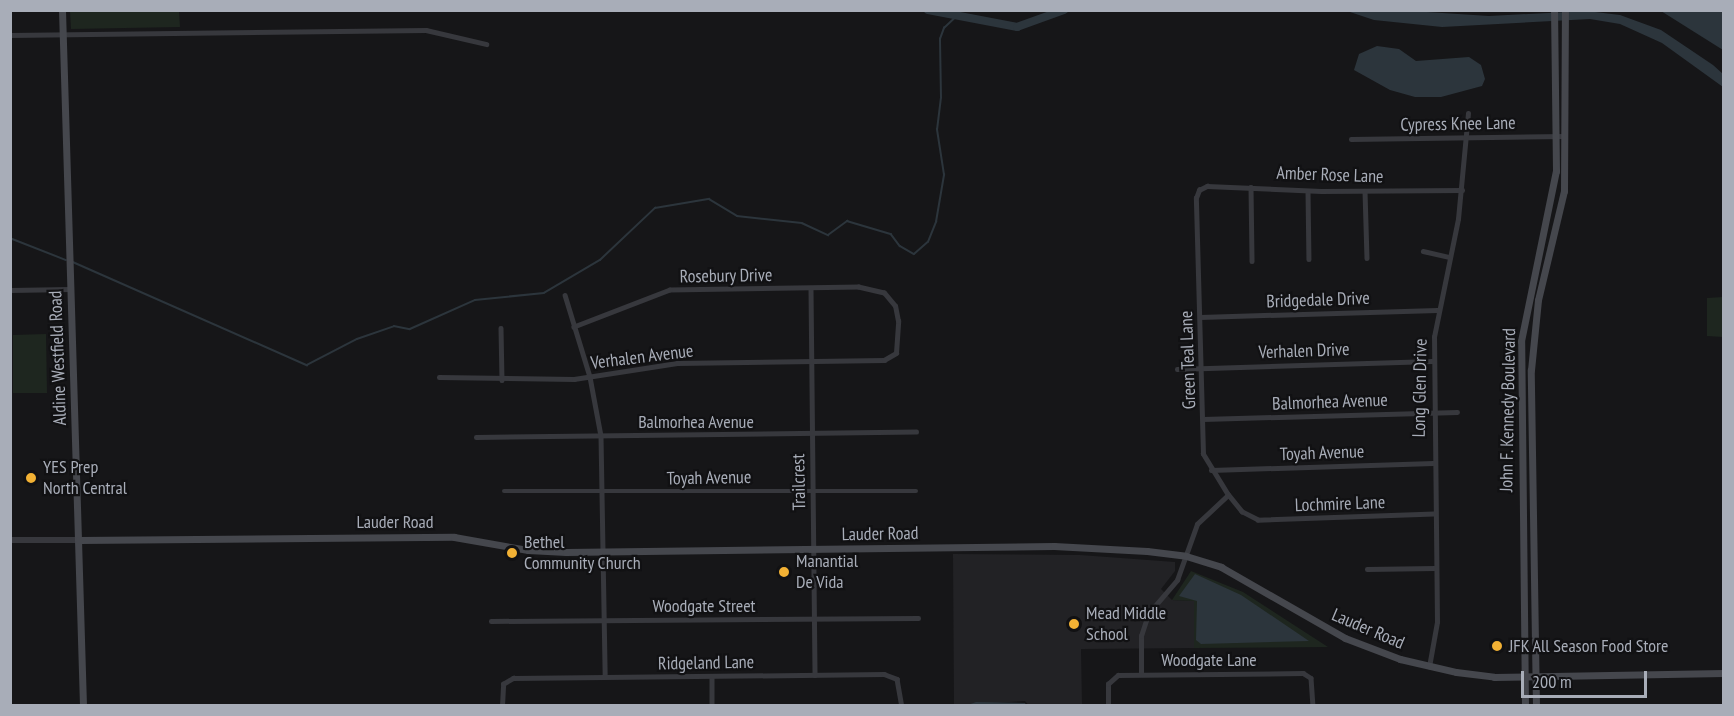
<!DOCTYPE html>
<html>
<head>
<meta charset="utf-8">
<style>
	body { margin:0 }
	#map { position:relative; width:1734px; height:716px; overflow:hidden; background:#161618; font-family:"PT Sans Narrow",sans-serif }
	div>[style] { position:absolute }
	.built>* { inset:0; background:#222225 }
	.green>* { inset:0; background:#1e261f }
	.water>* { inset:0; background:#2c353c }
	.stream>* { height:1.5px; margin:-0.75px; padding:0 0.75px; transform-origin:0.75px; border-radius:0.75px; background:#2c353c }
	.river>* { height:8px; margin:-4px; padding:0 4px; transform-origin:4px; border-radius:4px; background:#2c353c }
	.minor>* { height:4.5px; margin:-2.25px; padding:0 2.25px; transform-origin:2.25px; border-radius:2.25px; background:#37383d }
	.tertiary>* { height:6px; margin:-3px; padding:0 3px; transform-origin:3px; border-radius:3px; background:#37383d }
	.secondary>* { height:7px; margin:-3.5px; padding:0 3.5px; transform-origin:3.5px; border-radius:3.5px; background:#45474d }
	.dots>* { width:16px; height:16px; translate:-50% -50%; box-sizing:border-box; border:3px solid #111113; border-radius:50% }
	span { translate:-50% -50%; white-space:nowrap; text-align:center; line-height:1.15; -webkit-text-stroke:4.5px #111113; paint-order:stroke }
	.street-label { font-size:18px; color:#a8adb8 }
	.poi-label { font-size:18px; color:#a8adb8 }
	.left { translate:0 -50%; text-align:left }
	.frame { position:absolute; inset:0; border:12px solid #a8adb8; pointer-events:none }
	.scale { position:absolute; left:1521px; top:671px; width:126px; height:27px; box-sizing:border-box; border:3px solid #a8adb8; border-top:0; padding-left:8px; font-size:18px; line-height:21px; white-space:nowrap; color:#a8adb8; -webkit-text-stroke:4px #111113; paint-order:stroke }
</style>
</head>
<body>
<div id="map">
	<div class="built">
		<div style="clip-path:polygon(953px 554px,1080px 555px,1175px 562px,1175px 571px,1161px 589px,1172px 600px,1194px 601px,1194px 648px,1081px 649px,1082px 705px,1029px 706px,1025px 701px,954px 705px)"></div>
	</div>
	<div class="green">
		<div style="clip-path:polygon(70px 11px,179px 11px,180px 27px,71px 29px)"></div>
		<div style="clip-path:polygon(1723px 297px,1723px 337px,1707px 336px,1707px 298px)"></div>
		<div style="clip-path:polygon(46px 334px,47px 393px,13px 393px,13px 335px)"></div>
		<div style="clip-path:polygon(1191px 571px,1243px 592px,1328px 647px,1194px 648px,1194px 601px,1172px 600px)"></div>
	</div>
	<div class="water">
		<div style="clip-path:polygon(1396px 10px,1489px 16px,1587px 11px,1620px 15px,1661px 30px,1713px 65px,1723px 74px,1723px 87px,1662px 43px,1620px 24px,1590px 19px,1442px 27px,1374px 20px,1347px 11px)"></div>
		<div style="clip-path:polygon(1661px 11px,1723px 11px,1723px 50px)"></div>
		<div style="clip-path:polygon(1377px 46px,1399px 49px,1416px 61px,1469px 57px,1481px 65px,1485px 79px,1482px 86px,1441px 97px,1415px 97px,1390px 90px,1354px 70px,1359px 54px)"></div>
		<div style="clip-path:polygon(1195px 574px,1241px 595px,1309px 641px,1201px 644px,1196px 640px,1197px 601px,1179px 596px)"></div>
		<div style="clip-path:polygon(976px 702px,1025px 703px,1026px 705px,968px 705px)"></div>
	</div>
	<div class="stream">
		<div style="left:10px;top:238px;width:60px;rotate:21.4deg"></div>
		<div style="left:73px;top:262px;width:256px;rotate:23.8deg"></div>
		<div style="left:307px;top:365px;width:56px;rotate:-27.5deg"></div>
		<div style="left:357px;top:339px;width:39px;rotate:-19deg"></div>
		<div style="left:394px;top:326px;width:16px;rotate:11deg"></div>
		<div style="left:410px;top:329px;width:71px;rotate:-24deg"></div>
		<div style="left:475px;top:300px;width:69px;rotate:-5.8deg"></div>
		<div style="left:544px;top:293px;width:65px;rotate:-30.5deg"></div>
		<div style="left:600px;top:260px;width:76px;rotate:-43.4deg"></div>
		<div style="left:655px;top:208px;width:55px;rotate:-9.5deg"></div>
		<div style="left:709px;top:199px;width:33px;rotate:31deg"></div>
		<div style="left:737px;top:216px;width:65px;rotate:6.1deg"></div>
		<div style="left:802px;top:223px;width:29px;rotate:25deg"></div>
		<div style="left:828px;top:235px;width:24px;rotate:-36deg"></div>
		<div style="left:847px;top:221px;width:46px;rotate:16.5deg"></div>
		<div style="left:891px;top:234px;width:15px;rotate:53deg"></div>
		<div style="left:900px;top:246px;width:16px;rotate:30deg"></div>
		<div style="left:914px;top:254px;width:18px;rotate:-41deg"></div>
		<div style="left:928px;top:242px;width:22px;rotate:-68deg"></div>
		<div style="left:936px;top:222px;width:48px;rotate:-80.3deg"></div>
		<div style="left:944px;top:175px;width:46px;rotate:-98.8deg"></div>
		<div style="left:937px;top:130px;width:32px;rotate:-83deg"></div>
		<div style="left:941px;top:98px;width:59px;rotate:-91deg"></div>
		<div style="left:940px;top:39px;width:12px;rotate:-70deg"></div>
		<div style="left:944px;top:28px;width:18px;rotate:-43deg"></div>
	</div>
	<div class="river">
		<div style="left:928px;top:10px;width:91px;rotate:10.8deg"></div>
		<div style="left:1017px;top:27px;width:50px;rotate:-19.9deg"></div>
	</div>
	<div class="minor">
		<div style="left:10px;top:35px;width:416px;rotate:-0.7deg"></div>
		<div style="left:426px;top:30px;width:62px;rotate:13.1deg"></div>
		<div style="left:1351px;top:139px;width:214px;rotate:-0.8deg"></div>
		<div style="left:1251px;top:187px;width:74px;rotate:89.2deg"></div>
		<div style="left:1308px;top:191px;width:68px;rotate:89.2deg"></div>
		<div style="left:1365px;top:191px;width:67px;rotate:88.3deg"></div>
		<div style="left:1423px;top:251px;width:27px;rotate:13deg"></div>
		<div style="left:811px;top:289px;width:386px;rotate:89.4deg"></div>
		<div style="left:10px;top:290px;width:60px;rotate:-1deg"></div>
		<div style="left:565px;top:295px;width:86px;rotate:73deg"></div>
		<div style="left:590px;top:377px;width:60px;rotate:79.4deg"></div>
		<div style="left:601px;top:436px;width:241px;rotate:89deg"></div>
		<div style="left:1200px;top:317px;width:237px;rotate:-1.7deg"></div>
		<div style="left:501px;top:328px;width:52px;rotate:88.9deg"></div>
		<div style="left:1177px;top:369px;width:255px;rotate:-1.8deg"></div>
		<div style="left:439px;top:377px;width:135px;rotate:0.8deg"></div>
		<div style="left:574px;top:379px;width:104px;rotate:-8.8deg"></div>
		<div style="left:677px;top:363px;width:207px;rotate:-0.8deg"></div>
		<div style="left:884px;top:360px;width:14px;rotate:-30deg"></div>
		<div style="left:896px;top:353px;width:32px;rotate:-86deg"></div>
		<div style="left:898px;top:321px;width:15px;rotate:-101deg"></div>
		<div style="left:895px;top:306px;width:17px;rotate:-130deg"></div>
		<div style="left:884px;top:293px;width:26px;rotate:-167deg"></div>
		<div style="left:859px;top:287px;width:189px;rotate:179.1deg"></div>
		<div style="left:670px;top:290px;width:103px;rotate:158.9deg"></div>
		<div style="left:1203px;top:419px;width:254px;rotate:-1.6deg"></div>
		<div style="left:476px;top:437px;width:440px;rotate:-0.7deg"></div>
		<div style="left:1211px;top:470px;width:222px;rotate:-1.8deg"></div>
		<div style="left:504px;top:491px;width:412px"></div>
		<div style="left:1434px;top:514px;width:176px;rotate:178deg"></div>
		<div style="left:1258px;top:520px;width:18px;rotate:-153deg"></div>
		<div style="left:1242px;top:512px;width:22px;rotate:-129deg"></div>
		<div style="left:1228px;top:495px;width:48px;rotate:-121.4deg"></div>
		<div style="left:1203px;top:454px;width:256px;rotate:-91.6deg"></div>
		<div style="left:1196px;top:198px;width:9px;rotate:-69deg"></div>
		<div style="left:1199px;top:190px;width:9px;rotate:-27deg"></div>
		<div style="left:1207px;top:186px;width:114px;rotate:2.5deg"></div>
		<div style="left:1321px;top:191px;width:141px;rotate:-0.4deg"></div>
		<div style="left:1367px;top:569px;width:68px;rotate:-0.8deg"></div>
		<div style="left:491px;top:621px;width:427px;rotate:-0.4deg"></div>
		<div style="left:1429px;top:667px;width:46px;rotate:-79.9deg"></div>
		<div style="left:1437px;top:622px;width:285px;rotate:-90.6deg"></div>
		<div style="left:1434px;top:337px;width:120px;rotate:-78.5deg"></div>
		<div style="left:1458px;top:219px;width:106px;rotate:-84.6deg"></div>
		<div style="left:1141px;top:674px;width:38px;rotate:-90deg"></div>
		<div style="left:1141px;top:636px;width:23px;rotate:-72deg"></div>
		<div style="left:1148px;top:614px;width:45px;rotate:-49.5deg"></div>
		<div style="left:1177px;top:580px;width:59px;rotate:-70.3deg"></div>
		<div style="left:1197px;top:524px;width:42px;rotate:-43.1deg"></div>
		<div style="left:712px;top:677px;width:29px;rotate:90deg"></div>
		<div style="left:502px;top:706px;width:22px;rotate:-87deg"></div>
		<div style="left:503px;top:684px;width:12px;rotate:-31deg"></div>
		<div style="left:513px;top:678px;width:371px;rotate:-0.6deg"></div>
		<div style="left:884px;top:674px;width:14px;rotate:21deg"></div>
		<div style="left:897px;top:679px;width:27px;rotate:80deg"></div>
		<div style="left:1108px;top:706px;width:22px;rotate:-90deg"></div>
		<div style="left:1108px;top:684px;width:13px;rotate:-42deg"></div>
		<div style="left:1118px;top:675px;width:185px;rotate:-0.6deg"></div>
		<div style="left:1303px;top:673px;width:9px;rotate:32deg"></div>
		<div style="left:1311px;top:678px;width:28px;rotate:86deg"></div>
		<div style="left:1421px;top:706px;width:2px"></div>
	</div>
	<div class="tertiary">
		<div style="left:10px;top:540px;width:69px"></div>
	</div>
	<div class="secondary">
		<div style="left:62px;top:10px;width:696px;rotate:88.27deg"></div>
		<div style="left:79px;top:540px;width:375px;rotate:-0.5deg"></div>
		<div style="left:454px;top:537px;width:75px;rotate:10deg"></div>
		<div style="left:528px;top:550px;width:38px;rotate:3deg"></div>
		<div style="left:566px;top:552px;width:488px;rotate:-0.7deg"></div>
		<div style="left:1054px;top:546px;width:93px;rotate:3.1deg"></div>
		<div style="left:1147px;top:551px;width:39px;rotate:7deg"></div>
		<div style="left:1186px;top:556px;width:37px;rotate:17deg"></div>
		<div style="left:1221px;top:567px;width:143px;rotate:29.8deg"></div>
		<div style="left:1345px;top:638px;width:59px;rotate:20.9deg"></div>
		<div style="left:1400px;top:659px;width:57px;rotate:13.1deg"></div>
		<div style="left:1456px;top:672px;width:38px;rotate:7deg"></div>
		<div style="left:1494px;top:677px;width:230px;rotate:-1deg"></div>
		<div style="left:1525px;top:706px;width:365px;rotate:-90.6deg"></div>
		<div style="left:1521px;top:341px;width:174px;rotate:-78.4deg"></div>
		<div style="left:1556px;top:171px;width:161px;rotate:-90.7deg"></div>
		<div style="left:1536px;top:706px;width:336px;rotate:-90.9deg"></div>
		<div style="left:1531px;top:370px;width:70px;rotate:-84.3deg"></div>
		<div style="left:1538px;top:300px;width:112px;rotate:-76.6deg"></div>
		<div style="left:1564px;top:191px;width:181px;rotate:-89.7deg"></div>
	</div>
	<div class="dots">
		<div style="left:31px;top:478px;background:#f2b134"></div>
		<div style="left:512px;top:553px;background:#f2b134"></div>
		<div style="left:784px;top:572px;background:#f2b134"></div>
		<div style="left:1074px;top:624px;background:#f2b134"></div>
		<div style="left:1497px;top:646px;background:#f2b134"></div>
	</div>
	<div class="street-label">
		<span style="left:1458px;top:124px;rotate:-1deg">Cypress Knee Lane</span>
		<span style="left:1330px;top:175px;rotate:2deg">Amber Rose Lane</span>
		<span style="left:726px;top:276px;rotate:-1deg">Rosebury Drive</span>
		<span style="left:1318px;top:300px;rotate:-2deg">Bridgedale Drive</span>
		<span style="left:1304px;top:351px;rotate:-2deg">Verhalen Drive</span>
		<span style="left:642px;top:357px;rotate:-7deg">Verhalen Avenue</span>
		<span style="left:58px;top:358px;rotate:-92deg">Aldine Westfield Road</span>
		<span style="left:1188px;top:360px;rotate:-92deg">Green Teal Lane</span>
		<span style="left:1420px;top:388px;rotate:-89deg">Long Glen Drive</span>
		<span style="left:1330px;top:402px;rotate:-2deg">Balmorhea Avenue</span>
		<span style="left:1508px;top:410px;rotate:-89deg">John F. Kennedy Boulevard</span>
		<span style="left:696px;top:422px">Balmorhea Avenue</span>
		<span style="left:1322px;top:453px;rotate:-2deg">Toyah Avenue</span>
		<span style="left:709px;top:478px;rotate:-1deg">Toyah Avenue</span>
		<span style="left:799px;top:482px;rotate:-91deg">Trailcrest</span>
		<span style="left:1340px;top:504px;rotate:-2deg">Lochmire Lane</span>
		<span style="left:395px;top:522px">Lauder Road</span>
		<span style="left:880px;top:534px;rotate:-1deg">Lauder Road</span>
		<span style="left:704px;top:606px">Woodgate Street</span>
		<span style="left:1368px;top:629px;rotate:23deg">Lauder Road</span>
		<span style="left:1209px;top:660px">Woodgate Lane</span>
		<span style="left:706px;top:663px;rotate:-1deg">Ridgeland Lane</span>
	</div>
	<div class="poi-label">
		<span class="left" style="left:43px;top:478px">YES Prep<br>North Central</span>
		<span class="left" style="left:524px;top:553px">Bethel<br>Community Church</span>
		<span class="left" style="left:796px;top:572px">Manantial<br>De Vida</span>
		<span class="left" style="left:1086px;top:624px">Mead Middle<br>School</span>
		<span class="left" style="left:1509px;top:646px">JFK All Season Food Store</span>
	</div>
	<div class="frame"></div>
	<div class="scale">200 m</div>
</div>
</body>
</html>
